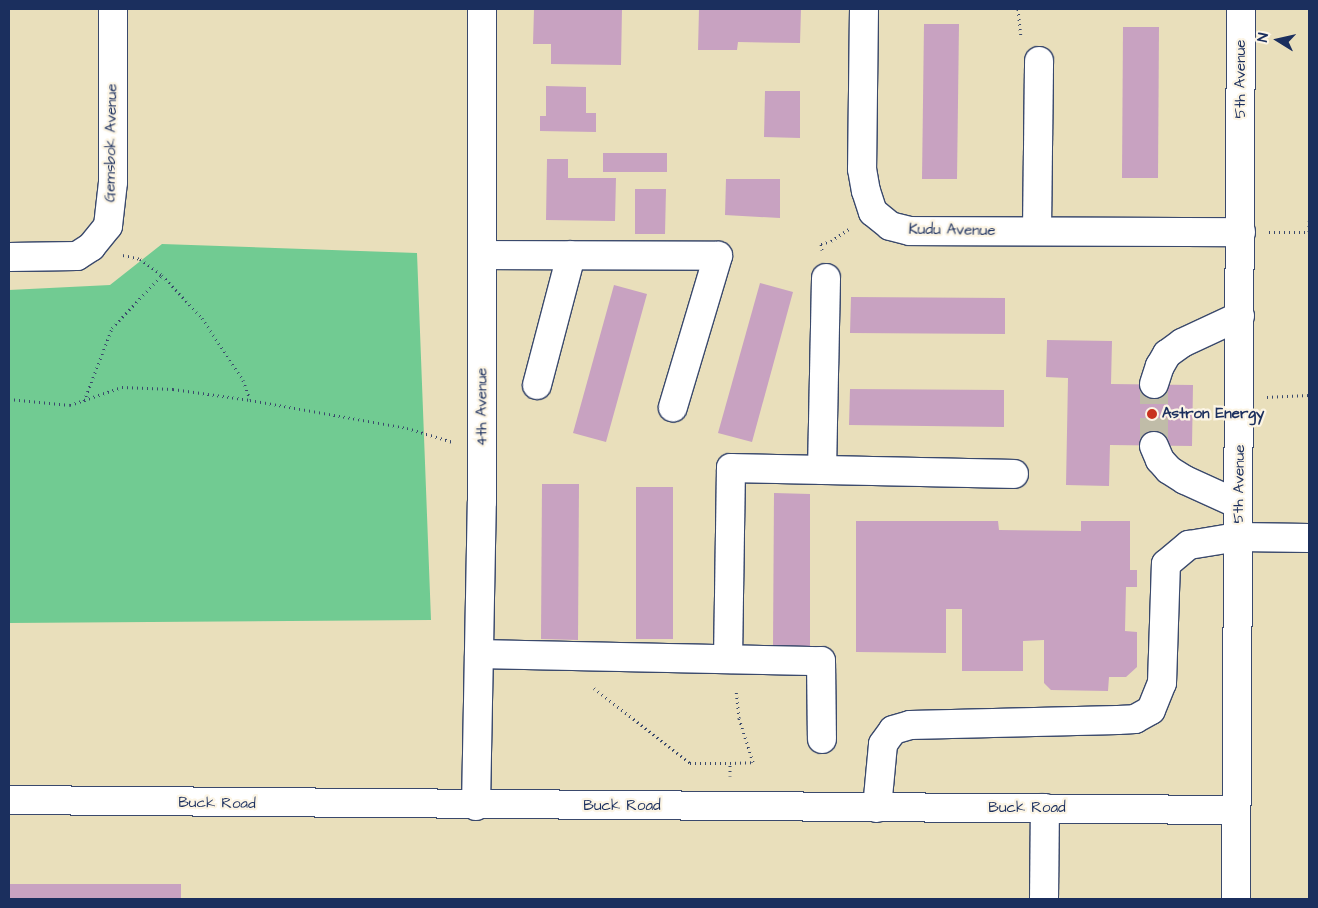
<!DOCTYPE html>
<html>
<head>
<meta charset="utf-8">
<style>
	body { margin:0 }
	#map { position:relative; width:1318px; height:908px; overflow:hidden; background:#e9dfbb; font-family:"Architects Daughter",sans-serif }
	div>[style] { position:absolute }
	.green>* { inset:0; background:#71cb92 }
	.building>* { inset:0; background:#c8a2c1 }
	.minor-tunnel>* { height:28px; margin-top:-14px; transform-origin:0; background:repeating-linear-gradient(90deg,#c0bca8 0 28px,transparent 0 42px) }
	.path>* { height:3px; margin-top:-1.5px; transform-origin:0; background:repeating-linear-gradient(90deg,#3a496c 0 1px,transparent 0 5px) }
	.roads { filter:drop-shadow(1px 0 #3a496c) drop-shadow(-1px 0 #3a496c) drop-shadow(0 1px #3a496c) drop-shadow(0 -1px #3a496c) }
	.minor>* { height:28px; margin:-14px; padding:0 14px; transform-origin:14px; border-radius:14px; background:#fff }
	.major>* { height:28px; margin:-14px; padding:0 14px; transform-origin:14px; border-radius:14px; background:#fff }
	.dots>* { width:14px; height:14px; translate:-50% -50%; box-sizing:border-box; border:2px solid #fcf5e5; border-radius:50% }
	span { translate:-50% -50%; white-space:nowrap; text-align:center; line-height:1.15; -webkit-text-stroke:4.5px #fcf5e5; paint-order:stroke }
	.street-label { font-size:15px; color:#1b2f5e }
	.poi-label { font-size:15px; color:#1b2f5e; font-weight:700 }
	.left { translate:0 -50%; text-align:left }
	.frame { position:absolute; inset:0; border:10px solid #1b2f5e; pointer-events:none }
	.north { position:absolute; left:1253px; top:15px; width:50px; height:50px; -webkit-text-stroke:4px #fcf5e5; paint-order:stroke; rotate:280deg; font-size:14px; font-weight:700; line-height:20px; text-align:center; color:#1b2f5e }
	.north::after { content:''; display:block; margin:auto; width:18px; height:22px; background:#1b2f5e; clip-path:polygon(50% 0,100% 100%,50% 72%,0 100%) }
</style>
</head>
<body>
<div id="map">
	<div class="green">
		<div style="clip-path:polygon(162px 244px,417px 253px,431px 620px,9px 623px,9px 290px,110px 285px)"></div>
	</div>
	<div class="building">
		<div style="clip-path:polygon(534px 9px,622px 9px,621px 65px,551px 64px,551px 44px,533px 44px)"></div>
		<div style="clip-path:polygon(699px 9px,801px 9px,800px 43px,738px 42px,737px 50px,698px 50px)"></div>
		<div style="clip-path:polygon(924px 24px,959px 24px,957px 179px,922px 179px)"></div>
		<div style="clip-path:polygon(1123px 27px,1159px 27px,1158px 178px,1122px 178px)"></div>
		<div style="clip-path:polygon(546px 86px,586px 87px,586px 113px,596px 113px,596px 132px,540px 131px,540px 116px,546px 116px)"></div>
		<div style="clip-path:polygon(765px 91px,800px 91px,800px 138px,764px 137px)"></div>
		<div style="clip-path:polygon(603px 153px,667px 153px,667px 172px,603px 172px)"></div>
		<div style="clip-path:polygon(547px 159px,568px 159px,568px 178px,616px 178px,615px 221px,546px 220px)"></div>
		<div style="clip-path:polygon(726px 179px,780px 179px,780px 218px,725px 215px)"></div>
		<div style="clip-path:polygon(635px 189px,666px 189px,665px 234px,635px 234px)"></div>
		<div style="clip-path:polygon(760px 283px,793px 292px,752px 442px,718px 433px)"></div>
		<div style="clip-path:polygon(614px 285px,647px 294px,606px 442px,573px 433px)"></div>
		<div style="clip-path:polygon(851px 297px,1005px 298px,1005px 334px,850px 333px)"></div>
		<div style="clip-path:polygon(1047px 340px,1112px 341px,1111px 384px,1193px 385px,1192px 446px,1110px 445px,1109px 486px,1066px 485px,1068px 378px,1046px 377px)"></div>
		<div style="clip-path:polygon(850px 389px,1004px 390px,1004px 427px,849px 425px)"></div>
		<div style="clip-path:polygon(542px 484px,579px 484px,578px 640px,541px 639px)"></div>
		<div style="clip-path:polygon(636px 487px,673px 487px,673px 639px,636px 639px)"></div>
		<div style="clip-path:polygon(774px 493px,810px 494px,810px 646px,773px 646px)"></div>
		<div style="clip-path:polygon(856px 521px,998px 521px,999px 530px,1081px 531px,1081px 521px,1130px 521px,1130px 570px,1137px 570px,1137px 587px,1126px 587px,1125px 631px,1137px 632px,1137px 667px,1126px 677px,1109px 677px,1108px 691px,1051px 690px,1044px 683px,1044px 640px,1023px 641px,1023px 671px,962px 671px,962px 609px,946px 609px,946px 653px,856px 652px)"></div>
		<div style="clip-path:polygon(9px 884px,181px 884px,181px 899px,9px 899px)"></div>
	</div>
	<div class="minor-tunnel">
		<div style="left:1154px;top:446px;width:62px;rotate:-90deg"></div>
	</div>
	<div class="path">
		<div style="left:1018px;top:9px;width:28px;rotate:84deg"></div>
		<div style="left:1269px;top:232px;width:40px"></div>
		<div style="left:1309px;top:232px;width:11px;rotate:-90deg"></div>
		<div style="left:822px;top:250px;width:6px;rotate:-99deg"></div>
		<div style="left:821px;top:244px;width:10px;rotate:-17deg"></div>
		<div style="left:831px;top:241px;width:22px;rotate:-34deg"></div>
		<div style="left:123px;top:255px;width:17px;rotate:13deg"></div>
		<div style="left:140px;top:259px;width:27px;rotate:36deg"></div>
		<div style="left:162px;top:275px;width:59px;rotate:47.1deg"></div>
		<div style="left:202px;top:318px;width:74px;rotate:56.5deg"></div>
		<div style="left:243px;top:380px;width:20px;rotate:70deg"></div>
		<div style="left:1267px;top:397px;width:42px;rotate:-2.7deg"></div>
		<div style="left:9px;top:399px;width:61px;rotate:5.6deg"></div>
		<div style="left:70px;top:405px;width:55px;rotate:-19.1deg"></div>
		<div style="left:122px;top:387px;width:51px;rotate:2.2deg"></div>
		<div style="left:173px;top:389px;width:78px;rotate:8.1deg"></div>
		<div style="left:250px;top:400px;width:159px;rotate:10.1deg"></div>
		<div style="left:407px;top:428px;width:48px;rotate:16.9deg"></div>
		<div style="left:84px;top:401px;width:78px;rotate:-69deg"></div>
		<div style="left:112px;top:328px;width:73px;rotate:-46.7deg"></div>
		<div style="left:594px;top:688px;width:122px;rotate:38deg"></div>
		<div style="left:690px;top:763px;width:40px"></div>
		<div style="left:730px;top:776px;width:13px;rotate:-90deg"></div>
		<div style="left:730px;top:763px;width:23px;rotate:-2deg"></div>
		<div style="left:753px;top:762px;width:46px;rotate:-107.7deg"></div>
		<div style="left:739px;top:718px;width:29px;rotate:-96deg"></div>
	</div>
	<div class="roads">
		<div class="minor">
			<div style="left:864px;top:9px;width:160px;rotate:90.7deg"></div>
			<div style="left:862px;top:169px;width:22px;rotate:80deg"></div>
			<div style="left:866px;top:191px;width:22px;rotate:72deg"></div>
			<div style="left:873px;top:212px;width:22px;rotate:39deg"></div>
			<div style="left:890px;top:226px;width:21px;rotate:14deg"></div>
			<div style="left:910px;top:231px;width:331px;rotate:0.2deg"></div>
			<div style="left:1037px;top:230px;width:169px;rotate:-89.3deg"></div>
			<div style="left:482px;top:255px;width:236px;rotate:0.2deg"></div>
			<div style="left:718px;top:256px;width:158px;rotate:106.6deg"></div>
			<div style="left:9px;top:257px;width:68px;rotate:-0.8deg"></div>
			<div style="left:77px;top:256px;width:17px;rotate:-33deg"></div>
			<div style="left:91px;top:247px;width:27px;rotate:-51deg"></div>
			<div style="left:108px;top:226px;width:44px;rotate:-83.5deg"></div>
			<div style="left:113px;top:182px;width:173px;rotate:-90deg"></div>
			<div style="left:1154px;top:384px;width:19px;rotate:-72deg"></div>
			<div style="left:1160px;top:366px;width:14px;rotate:-60deg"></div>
			<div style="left:1167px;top:354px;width:19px;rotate:-36deg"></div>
			<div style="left:1182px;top:343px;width:64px;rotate:-25deg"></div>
			<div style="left:537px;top:385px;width:134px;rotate:-75.3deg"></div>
			<div style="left:1154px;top:446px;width:15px;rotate:67deg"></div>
			<div style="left:1160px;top:460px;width:13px;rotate:48deg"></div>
			<div style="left:1169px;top:470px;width:19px;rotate:32deg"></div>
			<div style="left:1185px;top:480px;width:58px;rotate:24.4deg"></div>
			<div style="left:822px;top:470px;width:192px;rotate:-88.8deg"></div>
			<div style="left:479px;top:654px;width:342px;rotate:1.2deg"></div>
			<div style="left:821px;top:661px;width:78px;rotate:89.3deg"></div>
			<div style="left:728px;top:659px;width:191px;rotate:-89.1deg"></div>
			<div style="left:731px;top:468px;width:283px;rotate:1.2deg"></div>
			<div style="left:9px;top:800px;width:1227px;rotate:0.47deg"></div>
			<div style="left:476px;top:806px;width:304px;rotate:-88.9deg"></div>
			<div style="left:482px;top:502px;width:493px;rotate:-90deg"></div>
			<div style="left:877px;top:808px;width:64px;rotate:-84.6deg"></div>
			<div style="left:883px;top:744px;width:17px;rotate:-54deg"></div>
			<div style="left:893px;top:730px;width:18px;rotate:-16deg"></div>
			<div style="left:910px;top:725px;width:208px;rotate:-1.4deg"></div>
			<div style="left:1118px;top:720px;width:17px;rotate:-3deg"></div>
			<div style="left:1135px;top:719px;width:18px;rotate:-29deg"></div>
			<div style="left:1151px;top:710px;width:29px;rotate:-68deg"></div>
			<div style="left:1162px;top:683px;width:119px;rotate:-88.1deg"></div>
			<div style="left:1166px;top:564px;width:30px;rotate:-40deg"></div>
			<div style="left:1189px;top:545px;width:50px;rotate:-9.3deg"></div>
			<div style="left:1238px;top:537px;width:71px;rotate:0.8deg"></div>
			<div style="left:1044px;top:899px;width:91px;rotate:-89.4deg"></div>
		</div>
		<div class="major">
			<div style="left:1236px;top:899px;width:890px;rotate:-89.68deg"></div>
		</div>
	</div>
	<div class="dots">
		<div style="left:1152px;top:414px;background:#c8321e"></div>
	</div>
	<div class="street-label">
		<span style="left:1241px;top:79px;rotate:-90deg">5th Avenue</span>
		<span style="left:111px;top:143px;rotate:-89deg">Gemsbok Avenue</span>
		<span style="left:952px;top:230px;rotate:1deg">Kudu Avenue</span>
		<span style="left:482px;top:407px;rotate:-90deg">4th Avenue</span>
		<span style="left:1239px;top:484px;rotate:-89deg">5th Avenue</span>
		<span style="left:217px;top:803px;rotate:1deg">Buck Road</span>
		<span style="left:622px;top:806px">Buck Road</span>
		<span style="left:1027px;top:808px">Buck Road</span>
	</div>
	<div class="poi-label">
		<span class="left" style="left:1162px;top:414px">Astron Energy</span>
	</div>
	<div class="frame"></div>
	<div class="north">N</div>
</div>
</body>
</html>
